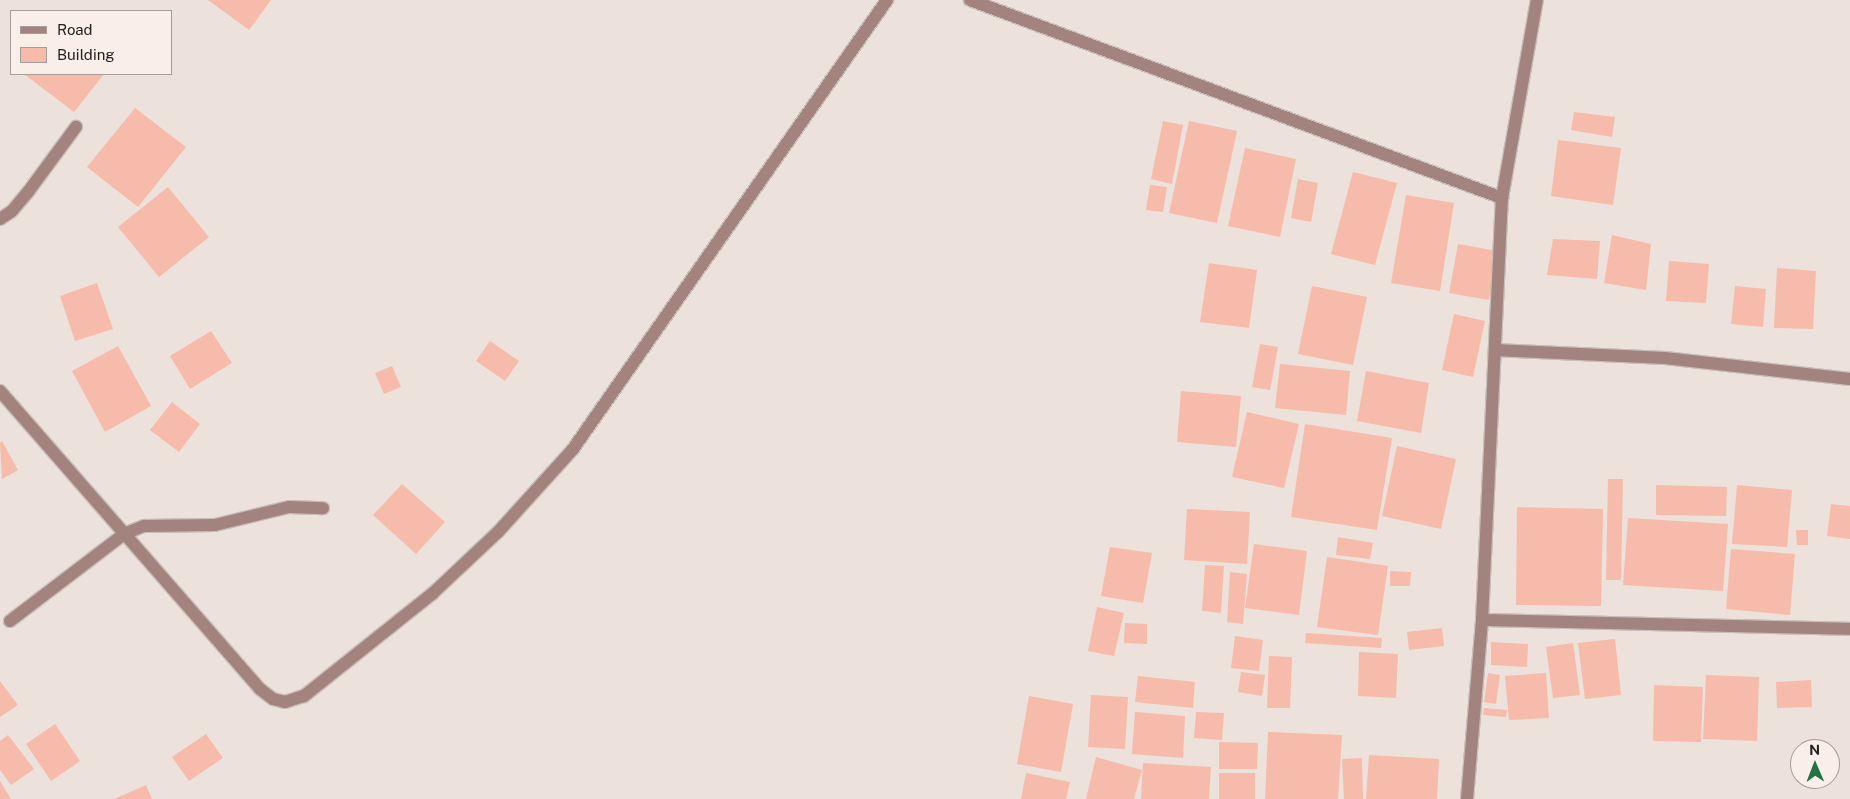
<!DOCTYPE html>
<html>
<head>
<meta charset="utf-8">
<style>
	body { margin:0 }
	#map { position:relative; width:1850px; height:799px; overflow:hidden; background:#ede1db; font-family:"Public Sans",sans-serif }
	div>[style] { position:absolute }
	.building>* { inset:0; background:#f6bbaa }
	.roads { filter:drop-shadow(1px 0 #c9beb9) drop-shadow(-1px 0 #c9beb9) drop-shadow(0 1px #c9beb9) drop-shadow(0 -1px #c9beb9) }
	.street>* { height:12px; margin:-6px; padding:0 6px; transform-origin:6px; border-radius:6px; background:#a3837e }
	span { translate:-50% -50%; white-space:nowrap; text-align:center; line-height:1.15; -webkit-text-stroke:4px #faeee8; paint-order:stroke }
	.legend { position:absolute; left:10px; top:10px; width:162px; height:65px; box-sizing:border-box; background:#faeee8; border:1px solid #a59c98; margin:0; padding:6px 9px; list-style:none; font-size:15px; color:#25211f }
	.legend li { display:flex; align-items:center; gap:10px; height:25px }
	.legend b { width:25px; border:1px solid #a59c98 }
	.north { position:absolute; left:1790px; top:739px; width:50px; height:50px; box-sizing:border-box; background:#faeee8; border:1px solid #a59c98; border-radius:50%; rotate:359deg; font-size:14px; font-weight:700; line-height:20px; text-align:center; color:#25211f }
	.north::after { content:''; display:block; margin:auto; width:18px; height:22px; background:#227344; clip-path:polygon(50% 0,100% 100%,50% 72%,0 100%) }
</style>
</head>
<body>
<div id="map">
	<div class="building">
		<div style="clip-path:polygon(208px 0,271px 0,249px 30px)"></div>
		<div style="clip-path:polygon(24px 74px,104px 74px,74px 112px)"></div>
		<div style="clip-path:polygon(135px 108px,186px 147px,138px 207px,87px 167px)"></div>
		<div style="clip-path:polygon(1574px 112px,1615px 117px,1612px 137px,1571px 130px)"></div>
		<div style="clip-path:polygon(1163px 121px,1183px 125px,1172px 184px,1151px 179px)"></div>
		<div style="clip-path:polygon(1189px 121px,1237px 131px,1217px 223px,1169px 213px)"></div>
		<div style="clip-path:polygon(1558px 140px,1621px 148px,1613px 205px,1551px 196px)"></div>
		<div style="clip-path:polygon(1245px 148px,1296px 159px,1280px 237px,1228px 226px)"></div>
		<div style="clip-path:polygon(1353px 172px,1397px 183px,1375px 265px,1331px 254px)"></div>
		<div style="clip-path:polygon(1298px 179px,1318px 183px,1311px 222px,1291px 218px)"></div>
		<div style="clip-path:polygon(1150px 185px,1167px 187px,1163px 212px,1146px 210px)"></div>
		<div style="clip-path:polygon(168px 187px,209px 237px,159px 277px,118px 227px)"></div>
		<div style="clip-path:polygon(1406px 195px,1454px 203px,1440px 291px,1391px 283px)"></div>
		<div style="clip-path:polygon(1612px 235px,1651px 244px,1646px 290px,1604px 283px)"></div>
		<div style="clip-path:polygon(1553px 239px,1600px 241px,1597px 279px,1547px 275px)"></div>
		<div style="clip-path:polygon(1458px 244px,1498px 251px,1489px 300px,1449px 293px)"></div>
		<div style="clip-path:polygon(1669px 261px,1709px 264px,1706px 303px,1666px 301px)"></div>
		<div style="clip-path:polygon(1209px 263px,1257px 270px,1249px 328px,1200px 322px)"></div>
		<div style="clip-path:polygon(1777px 268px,1816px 271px,1813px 329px,1774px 328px)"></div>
		<div style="clip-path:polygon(97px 283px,113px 329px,75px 341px,60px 296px)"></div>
		<div style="clip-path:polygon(1312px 286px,1367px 297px,1353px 365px,1298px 354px)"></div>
		<div style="clip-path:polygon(1735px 286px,1766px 289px,1763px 327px,1731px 324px)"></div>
		<div style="clip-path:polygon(1454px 314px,1485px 321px,1473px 377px,1442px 370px)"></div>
		<div style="clip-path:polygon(211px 331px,232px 363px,190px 389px,170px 356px)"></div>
		<div style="clip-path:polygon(490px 341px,519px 361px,505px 381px,476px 361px)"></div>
		<div style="clip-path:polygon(1260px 344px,1278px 347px,1270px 390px,1252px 387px)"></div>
		<div style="clip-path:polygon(118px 346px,151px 406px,105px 432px,72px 371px)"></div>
		<div style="clip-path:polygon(1280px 364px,1350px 371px,1346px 415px,1275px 408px)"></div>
		<div style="clip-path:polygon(392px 366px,401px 387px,384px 394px,375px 373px)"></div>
		<div style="clip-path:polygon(1366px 371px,1429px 383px,1421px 433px,1357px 421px)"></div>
		<div style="clip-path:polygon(1181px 391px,1241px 396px,1236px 447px,1177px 442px)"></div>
		<div style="clip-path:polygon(172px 402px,200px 424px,179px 452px,150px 430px)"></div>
		<div style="clip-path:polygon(1247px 412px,1299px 424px,1284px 488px,1232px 477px)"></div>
		<div style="clip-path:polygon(1305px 424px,1392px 438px,1377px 530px,1291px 517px)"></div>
		<div style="clip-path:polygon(2px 441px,18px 470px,2px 479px,0 443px)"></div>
		<div style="clip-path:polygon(1397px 446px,1456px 459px,1441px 529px,1382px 516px)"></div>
		<div style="clip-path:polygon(1608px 479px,1623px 479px,1621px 580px,1606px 580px)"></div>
		<div style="clip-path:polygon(402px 484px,445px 522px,416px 554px,373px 515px)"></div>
		<div style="clip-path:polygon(1656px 485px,1727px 487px,1726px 516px,1656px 515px)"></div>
		<div style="clip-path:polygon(1737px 485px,1792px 490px,1787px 547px,1732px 544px)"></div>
		<div style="clip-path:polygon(1831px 504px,1850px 506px,1850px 539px,1827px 536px)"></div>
		<div style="clip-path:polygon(1517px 507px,1603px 509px,1601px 606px,1516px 605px)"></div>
		<div style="clip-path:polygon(1187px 509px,1250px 512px,1247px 564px,1184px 560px)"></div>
		<div style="clip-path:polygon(1628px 518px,1728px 524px,1723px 591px,1623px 585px)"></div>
		<div style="clip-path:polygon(1796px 530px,1808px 530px,1808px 545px,1797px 545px)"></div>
		<div style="clip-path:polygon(1338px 537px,1373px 543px,1370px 559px,1336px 555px)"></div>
		<div style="clip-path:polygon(1254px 544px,1307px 551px,1299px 615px,1245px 608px)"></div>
		<div style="clip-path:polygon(1110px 547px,1152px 553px,1143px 603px,1101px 596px)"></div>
		<div style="clip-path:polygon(1731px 549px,1795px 554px,1790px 615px,1726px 609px)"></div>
		<div style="clip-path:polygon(1327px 557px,1388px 566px,1378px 635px,1317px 627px)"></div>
		<div style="clip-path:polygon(1205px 565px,1224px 566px,1221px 613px,1202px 611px)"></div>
		<div style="clip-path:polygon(1390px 571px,1411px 572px,1410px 586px,1390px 586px)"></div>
		<div style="clip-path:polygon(1230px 572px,1247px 574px,1243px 624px,1227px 622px)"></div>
		<div style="clip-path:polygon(1097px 607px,1124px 613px,1114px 656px,1088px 651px)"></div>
		<div style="clip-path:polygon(1125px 623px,1147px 624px,1147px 644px,1124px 643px)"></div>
		<div style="clip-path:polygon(1442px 628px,1444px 646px,1409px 650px,1407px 632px)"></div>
		<div style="clip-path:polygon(1306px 633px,1382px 638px,1381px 648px,1305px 643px)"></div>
		<div style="clip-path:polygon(1235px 636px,1263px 640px,1259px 671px,1231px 668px)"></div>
		<div style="clip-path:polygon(1615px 639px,1621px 695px,1585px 699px,1578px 643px)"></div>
		<div style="clip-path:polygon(1491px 642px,1528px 644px,1527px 667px,1491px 665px)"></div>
		<div style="clip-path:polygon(1573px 643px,1580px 695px,1553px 698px,1546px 647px)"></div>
		<div style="clip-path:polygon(1359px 652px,1398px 654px,1396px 698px,1358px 696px)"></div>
		<div style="clip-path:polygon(1269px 656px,1292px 657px,1290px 708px,1267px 708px)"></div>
		<div style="clip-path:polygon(1241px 672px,1265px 675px,1262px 696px,1238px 692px)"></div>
		<div style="clip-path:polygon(1488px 673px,1500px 675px,1496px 704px,1484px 702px)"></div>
		<div style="clip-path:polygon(1546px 673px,1549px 718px,1509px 720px,1505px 676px)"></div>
		<div style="clip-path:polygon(1706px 675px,1759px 677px,1757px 741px,1703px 739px)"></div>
		<div style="clip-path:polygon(1138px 676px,1195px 682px,1193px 708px,1135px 702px)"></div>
		<div style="clip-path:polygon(1811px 680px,1812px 707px,1777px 708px,1776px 682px)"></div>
		<div style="clip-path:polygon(0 681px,18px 705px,0 717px)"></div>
		<div style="clip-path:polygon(1654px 685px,1703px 687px,1701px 742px,1653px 741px)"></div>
		<div style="clip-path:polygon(1091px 695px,1128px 697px,1125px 749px,1088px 747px)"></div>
		<div style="clip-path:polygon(1029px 696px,1073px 704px,1061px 772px,1017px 764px)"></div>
		<div style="clip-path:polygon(1484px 708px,1507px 710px,1506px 717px,1483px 715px)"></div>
		<div style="clip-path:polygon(1135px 712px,1185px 716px,1183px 758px,1132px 754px)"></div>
		<div style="clip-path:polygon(1196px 712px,1224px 713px,1222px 740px,1194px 738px)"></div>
		<div style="clip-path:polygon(55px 724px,80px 761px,51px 781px,26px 744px)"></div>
		<div style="clip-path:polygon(1268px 732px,1342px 735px,1338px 799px,1265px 799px)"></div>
		<div style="clip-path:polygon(206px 734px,223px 758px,189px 781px,172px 757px)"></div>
		<div style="clip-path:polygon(8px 735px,34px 769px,11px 785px,0 770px,0 741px)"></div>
		<div style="clip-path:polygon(1219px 742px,1258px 743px,1257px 769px,1219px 769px)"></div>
		<div style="clip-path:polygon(1369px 755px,1439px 759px,1437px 799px,1366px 799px)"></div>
		<div style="clip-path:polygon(1096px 757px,1142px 770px,1134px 799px,1086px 799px)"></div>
		<div style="clip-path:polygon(1362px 758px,1363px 799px,1344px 799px,1342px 759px)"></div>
		<div style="clip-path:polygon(1143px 763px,1211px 767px,1209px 799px,1141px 799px)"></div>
		<div style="clip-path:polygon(1026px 773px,1070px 782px,1066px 799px,1021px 799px)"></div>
		<div style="clip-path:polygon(1219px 773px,1255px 773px,1255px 799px,1219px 799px)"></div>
		<div style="clip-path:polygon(0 781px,11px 799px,0 799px)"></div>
		<div style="clip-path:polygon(146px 785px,152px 799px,114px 799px)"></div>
	</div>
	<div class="roads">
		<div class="street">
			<div style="left:970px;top:0;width:568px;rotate:20.41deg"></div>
			<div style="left:0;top:219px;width:14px;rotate:-34deg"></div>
			<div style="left:12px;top:211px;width:25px;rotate:-50deg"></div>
			<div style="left:28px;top:192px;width:81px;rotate:-53.6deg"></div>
			<div style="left:1495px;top:350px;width:170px;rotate:2.7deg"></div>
			<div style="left:1665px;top:358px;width:186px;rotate:6.5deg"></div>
			<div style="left:0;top:391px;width:395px;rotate:48.9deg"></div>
			<div style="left:260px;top:689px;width:16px;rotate:38deg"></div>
			<div style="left:273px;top:699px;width:12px;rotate:14deg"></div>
			<div style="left:285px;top:702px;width:20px;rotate:-18deg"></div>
			<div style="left:304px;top:696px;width:164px;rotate:-38.6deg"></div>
			<div style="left:432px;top:594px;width:91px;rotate:-43.2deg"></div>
			<div style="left:498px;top:532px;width:112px;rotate:-47.9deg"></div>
			<div style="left:573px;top:449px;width:548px;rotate:-55.03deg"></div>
			<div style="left:1482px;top:620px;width:368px;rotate:1.4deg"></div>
			<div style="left:10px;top:621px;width:143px;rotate:-37.3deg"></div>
			<div style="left:124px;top:534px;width:22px;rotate:-22deg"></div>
			<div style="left:144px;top:526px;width:71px;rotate:-0.8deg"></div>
			<div style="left:215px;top:525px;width:76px;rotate:-13.7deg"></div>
			<div style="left:289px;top:507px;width:34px;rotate:2deg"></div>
			<div style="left:1467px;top:799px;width:180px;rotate:-85.2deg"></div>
			<div style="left:1482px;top:620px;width:422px;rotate:-87.3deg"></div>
			<div style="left:1502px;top:198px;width:201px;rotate:-80deg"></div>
		</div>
	</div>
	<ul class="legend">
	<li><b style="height:6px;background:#a3837e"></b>Road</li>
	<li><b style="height:14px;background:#f6bbaa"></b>Building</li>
	</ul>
	<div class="north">N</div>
</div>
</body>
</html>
